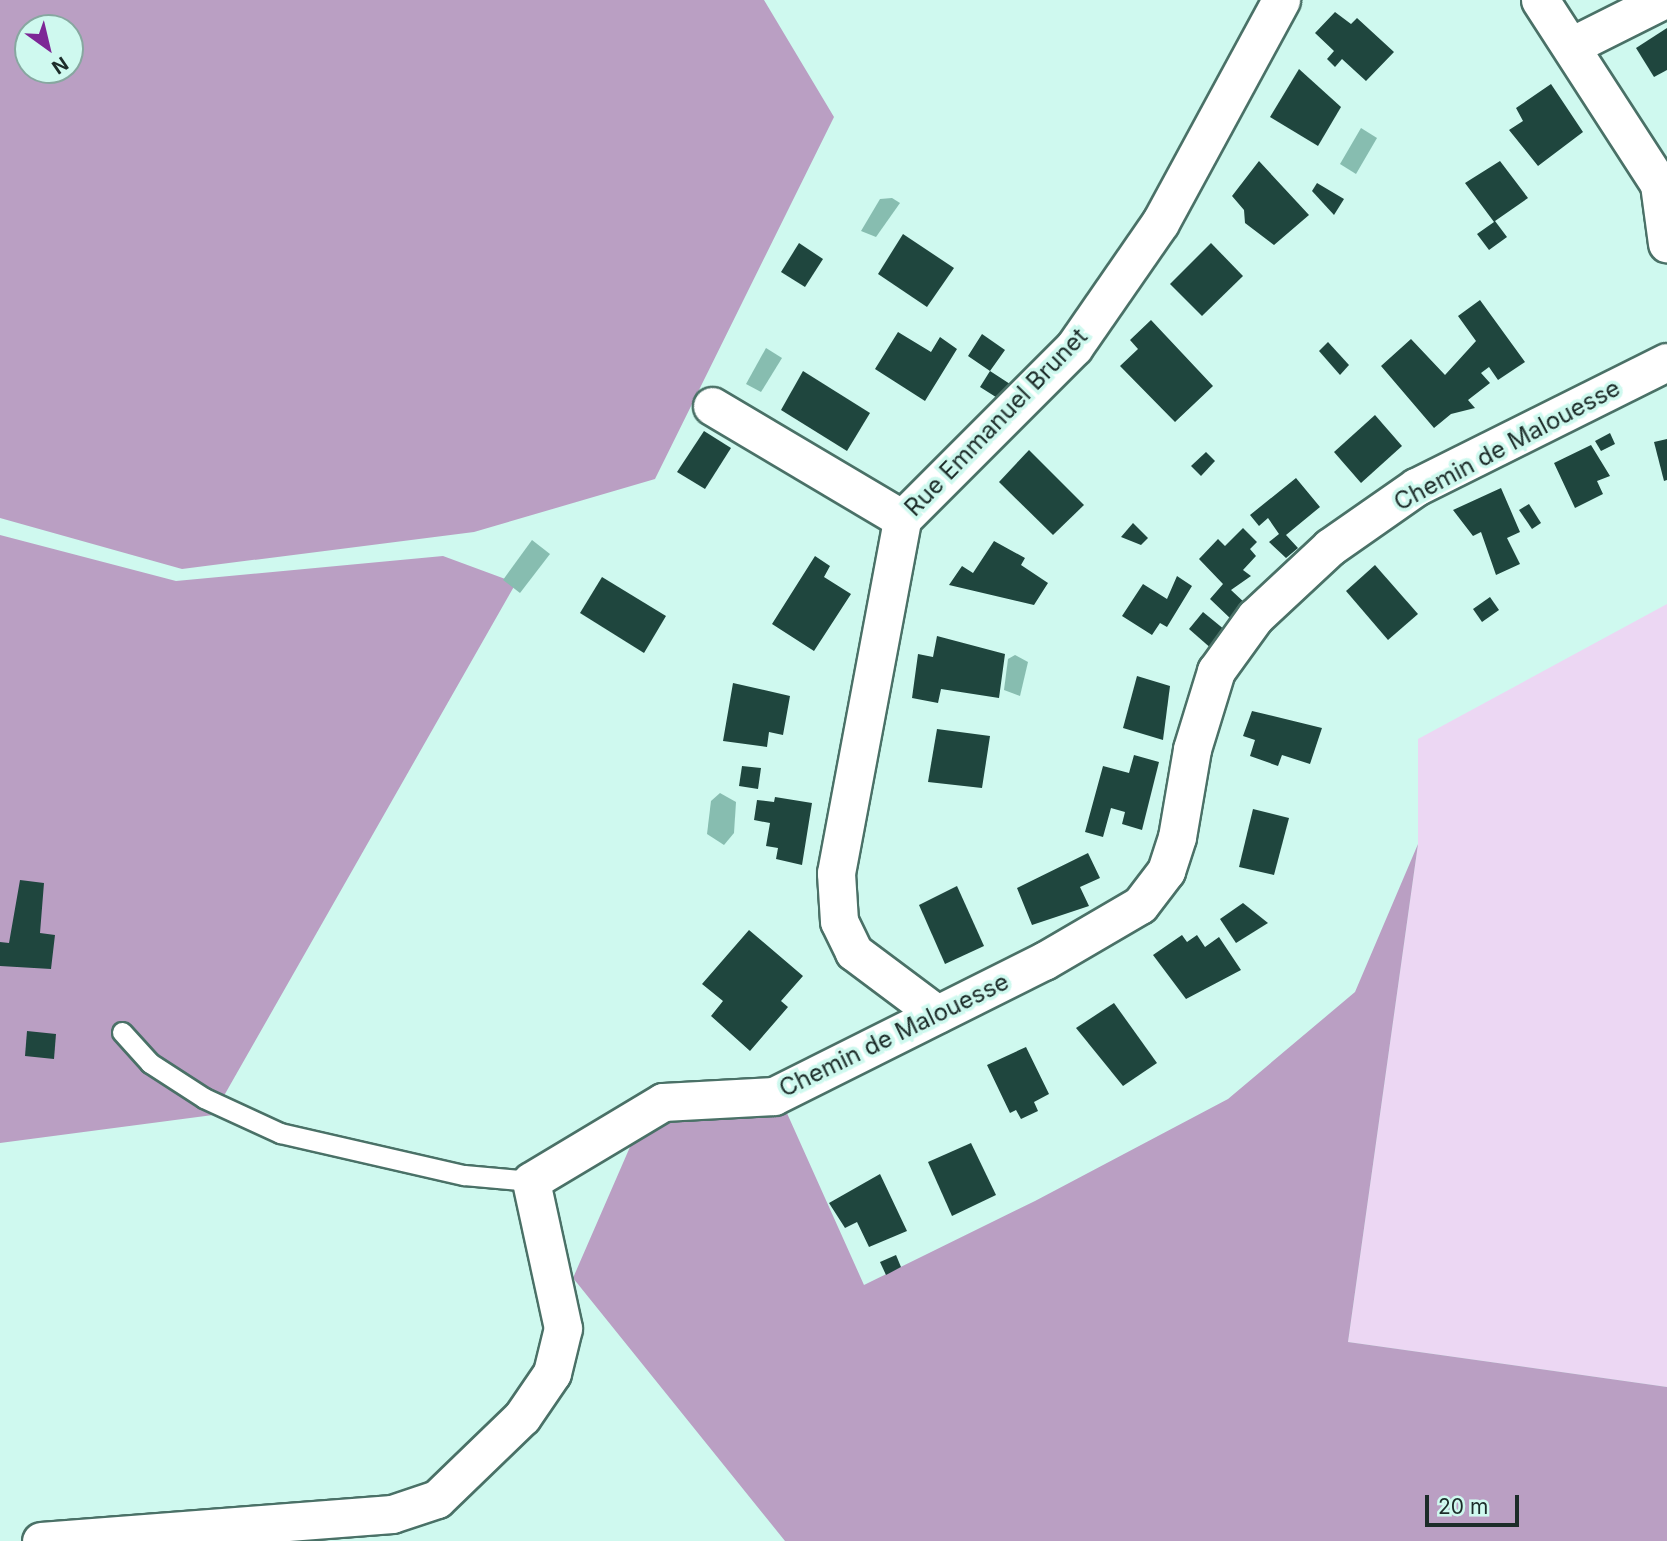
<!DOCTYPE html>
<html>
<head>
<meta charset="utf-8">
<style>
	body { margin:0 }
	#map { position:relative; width:1667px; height:1541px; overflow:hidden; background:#cff9ef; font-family:Inter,sans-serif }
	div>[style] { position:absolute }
	.green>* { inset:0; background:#ecd7f3 }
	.forest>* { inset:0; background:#ba9fc3 }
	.water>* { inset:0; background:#87bdb0 }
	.building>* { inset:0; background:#1f463e }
	.roads { filter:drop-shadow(2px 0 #4a7167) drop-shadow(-2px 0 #4a7167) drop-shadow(0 2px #4a7167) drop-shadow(0 -2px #4a7167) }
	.service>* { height:19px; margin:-9.5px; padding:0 9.5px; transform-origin:9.5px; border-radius:9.5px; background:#fff }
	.minor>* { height:37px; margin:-18.5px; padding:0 18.5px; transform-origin:18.5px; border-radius:18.5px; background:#fff }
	span { translate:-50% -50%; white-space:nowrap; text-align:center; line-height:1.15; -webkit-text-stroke:7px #cff9ef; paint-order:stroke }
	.street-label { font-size:24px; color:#1c2c29 }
	.north { position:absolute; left:14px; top:14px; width:70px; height:70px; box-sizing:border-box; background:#cff9ef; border:2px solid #87a7a0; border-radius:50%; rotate:146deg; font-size:19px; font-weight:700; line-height:28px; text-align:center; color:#1c2c29 }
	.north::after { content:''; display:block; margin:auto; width:24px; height:32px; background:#7d2796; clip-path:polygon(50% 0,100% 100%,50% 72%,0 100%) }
	.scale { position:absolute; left:1425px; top:1495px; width:94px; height:32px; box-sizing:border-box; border:4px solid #1c2c29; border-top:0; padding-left:9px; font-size:21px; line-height:24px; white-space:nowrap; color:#1c2c29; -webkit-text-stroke:5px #cff9ef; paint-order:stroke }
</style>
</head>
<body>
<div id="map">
	<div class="green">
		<div style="clip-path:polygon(1667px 604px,1667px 1387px,1348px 1342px,1418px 844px,1418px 739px)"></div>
	</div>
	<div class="forest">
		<div style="clip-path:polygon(evenodd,0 0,764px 0,834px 117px,655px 479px,474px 532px,182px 569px,0 518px,0 0,28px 28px,70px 28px,70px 70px,28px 70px,28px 28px)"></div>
		<div style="clip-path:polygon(0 535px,176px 581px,443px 556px,516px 583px,213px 1115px,0 1143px)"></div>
		<div style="clip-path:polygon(1418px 844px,1348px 1342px,1667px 1387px,1667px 1541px,785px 1541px,573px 1278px,643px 1117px,786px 1111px,864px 1285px,1035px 1201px,1228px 1099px,1355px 992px)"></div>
	</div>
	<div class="water">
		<div style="clip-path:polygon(1361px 128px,1377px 138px,1356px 174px,1340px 164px)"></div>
		<div style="clip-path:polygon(892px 198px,900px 203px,876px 237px,861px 231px,880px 199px)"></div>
		<div style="clip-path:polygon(766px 348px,782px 358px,761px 392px,746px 384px)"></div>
		<div style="clip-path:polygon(532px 540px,550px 554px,520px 593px,503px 580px)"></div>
		<div style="clip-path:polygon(1015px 655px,1028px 662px,1020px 696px,1004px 690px,1008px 659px)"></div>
		<div style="clip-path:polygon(720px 793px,736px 802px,734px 833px,724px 845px,707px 834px,711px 801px)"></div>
	</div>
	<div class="building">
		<div style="clip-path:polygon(1335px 12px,1351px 24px,1357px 18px,1394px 52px,1366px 81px,1342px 59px,1335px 67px,1327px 59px,1334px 51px,1315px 33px)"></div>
		<div style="clip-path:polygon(1667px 28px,1667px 70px,1654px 77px,1636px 48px)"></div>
		<div style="clip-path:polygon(1299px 69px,1341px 107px,1318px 146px,1270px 117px)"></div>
		<div style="clip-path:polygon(1551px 84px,1583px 132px,1538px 166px,1509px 130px,1523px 121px,1516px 108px)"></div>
		<div style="clip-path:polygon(1259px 161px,1309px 215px,1274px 245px,1245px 223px,1244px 210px,1232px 196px)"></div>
		<div style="clip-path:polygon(1500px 161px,1528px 198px,1495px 221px,1507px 237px,1489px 250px,1477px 234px,1494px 222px,1465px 183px)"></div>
		<div style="clip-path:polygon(1317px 183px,1344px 199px,1334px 215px,1312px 191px)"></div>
		<div style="clip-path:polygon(903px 234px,954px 268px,927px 307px,878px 274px)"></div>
		<div style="clip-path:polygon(799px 243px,823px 259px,805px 287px,781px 272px)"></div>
		<div style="clip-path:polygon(1211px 243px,1243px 276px,1202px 316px,1170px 284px)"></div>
		<div style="clip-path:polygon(1480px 300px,1525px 362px,1498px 380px,1489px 367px,1481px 373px,1490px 383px,1468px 400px,1475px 408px,1451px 414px,1434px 428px,1381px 366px,1411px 339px,1445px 375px,1476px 341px,1458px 316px)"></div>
		<div style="clip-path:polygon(1151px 320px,1213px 386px,1175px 422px,1120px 366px,1138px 349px,1130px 340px)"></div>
		<div style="clip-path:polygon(898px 332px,931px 352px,940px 337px,957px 349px,925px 401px,875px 369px)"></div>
		<div style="clip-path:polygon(982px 334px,1005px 350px,990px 371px,1010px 384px,999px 399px,980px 387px,990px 371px,968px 356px)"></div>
		<div style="clip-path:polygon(1328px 342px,1349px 365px,1340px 375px,1319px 351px)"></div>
		<div style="clip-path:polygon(803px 371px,870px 413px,847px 451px,781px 410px)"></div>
		<div style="clip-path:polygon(1375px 415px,1402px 446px,1361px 483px,1334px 452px)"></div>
		<div style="clip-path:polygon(704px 431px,731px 448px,705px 489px,677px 472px)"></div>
		<div style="clip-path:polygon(1610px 433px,1615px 444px,1601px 451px,1595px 441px)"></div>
		<div style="clip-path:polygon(1667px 439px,1667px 480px,1664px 481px,1654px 442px)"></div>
		<div style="clip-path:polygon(1591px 445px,1610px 476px,1597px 481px,1603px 494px,1575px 508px,1554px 463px)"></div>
		<div style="clip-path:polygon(1029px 450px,1084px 505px,1053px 535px,999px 482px)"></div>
		<div style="clip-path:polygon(1206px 452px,1215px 461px,1201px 476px,1191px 466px)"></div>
		<div style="clip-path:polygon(1296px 478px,1320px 507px,1286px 535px,1298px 548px,1286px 558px,1269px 542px,1279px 534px,1268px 518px,1259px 526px,1250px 515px)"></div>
		<div style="clip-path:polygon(1501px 488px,1520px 532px,1507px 538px,1520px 564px,1496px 575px,1481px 532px,1473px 536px,1453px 510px)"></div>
		<div style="clip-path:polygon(1529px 504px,1541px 523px,1532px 529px,1519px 510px)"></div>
		<div style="clip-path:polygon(1133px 523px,1148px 538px,1141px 545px,1121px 537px)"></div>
		<div style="clip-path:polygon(1243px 528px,1257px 542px,1250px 549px,1256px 556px,1243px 570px,1251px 576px,1231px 590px,1246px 604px,1232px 620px,1210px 599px,1223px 584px,1199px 559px,1218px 539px,1225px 546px)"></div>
		<div style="clip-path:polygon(994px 541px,1025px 558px,1021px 565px,1048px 583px,1034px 605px,949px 585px,962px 566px,973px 573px)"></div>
		<div style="clip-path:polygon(815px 556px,830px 566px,824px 577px,851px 594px,814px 651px,772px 624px)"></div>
		<div style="clip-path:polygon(1375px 565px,1418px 614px,1388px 640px,1346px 591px)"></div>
		<div style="clip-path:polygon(1177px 576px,1192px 586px,1167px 627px,1160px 623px,1152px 635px,1122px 616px,1143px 584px,1167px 599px)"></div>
		<div style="clip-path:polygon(602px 577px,666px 616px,644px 653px,580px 613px)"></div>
		<div style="clip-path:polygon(1490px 597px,1499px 610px,1482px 622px,1473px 609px)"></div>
		<div style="clip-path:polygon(1203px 612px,1225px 630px,1213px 650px,1189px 629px)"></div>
		<div style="clip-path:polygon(937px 636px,1005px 654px,999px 698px,941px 689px,938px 703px,912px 698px,918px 654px,933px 657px)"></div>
		<div style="clip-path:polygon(1137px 676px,1170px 686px,1163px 740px,1123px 728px)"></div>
		<div style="clip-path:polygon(733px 683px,790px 696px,783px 735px,769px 732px,767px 747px,723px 741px)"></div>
		<div style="clip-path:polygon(1252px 711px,1322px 728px,1310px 764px,1282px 755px,1278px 766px,1250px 756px,1255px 740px,1243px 736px)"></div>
		<div style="clip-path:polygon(937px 729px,990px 736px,982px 788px,928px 782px)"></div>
		<div style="clip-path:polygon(1134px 755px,1159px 762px,1142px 830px,1122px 824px,1125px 812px,1111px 808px,1103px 837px,1085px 832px,1103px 766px,1129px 773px)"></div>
		<div style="clip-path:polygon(742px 766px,761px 768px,758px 789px,739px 786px)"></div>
		<div style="clip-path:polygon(775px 797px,812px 803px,802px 865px,776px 859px,778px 848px,766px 846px,770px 823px,754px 820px,757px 800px,774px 802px)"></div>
		<div style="clip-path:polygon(1253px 809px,1289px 818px,1274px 875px,1239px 867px)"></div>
		<div style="clip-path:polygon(1088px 853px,1100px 878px,1080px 887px,1089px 906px,1032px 925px,1017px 888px)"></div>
		<div style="clip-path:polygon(20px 880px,44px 883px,40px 933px,55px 935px,51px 969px,0 966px,0 942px,9px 943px)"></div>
		<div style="clip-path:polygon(957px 886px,984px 946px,945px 964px,919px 905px)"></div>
		<div style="clip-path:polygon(1243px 903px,1268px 923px,1236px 943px,1220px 919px)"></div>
		<div style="clip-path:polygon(749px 930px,803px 976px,781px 1001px,788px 1007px,750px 1051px,711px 1016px,723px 1001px,702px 984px)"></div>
		<div style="clip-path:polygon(1182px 935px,1187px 942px,1197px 935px,1205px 947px,1219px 937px,1241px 970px,1186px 999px,1153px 955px)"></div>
		<div style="clip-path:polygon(1114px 1003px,1157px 1063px,1123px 1086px,1076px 1028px)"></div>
		<div style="clip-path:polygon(27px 1031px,56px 1034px,54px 1059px,25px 1056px)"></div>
		<div style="clip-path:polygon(1026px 1047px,1049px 1094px,1034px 1102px,1038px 1111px,1021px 1119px,1016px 1110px,1010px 1113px,987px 1065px)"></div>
		<div style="clip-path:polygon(971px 1143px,996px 1195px,952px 1216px,928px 1162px)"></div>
		<div style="clip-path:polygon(880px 1174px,907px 1231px,869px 1247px,857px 1222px,845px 1228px,829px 1203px)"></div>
		<div style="clip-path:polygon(896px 1255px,901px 1267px,886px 1275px,880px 1262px)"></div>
	</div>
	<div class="roads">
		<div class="service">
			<div style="left:122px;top:1032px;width:42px;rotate:47.9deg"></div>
			<div style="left:150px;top:1063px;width:64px;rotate:32.9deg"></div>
			<div style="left:204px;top:1098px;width:84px;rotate:24.7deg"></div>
			<div style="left:280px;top:1133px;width:189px;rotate:12.9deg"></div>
			<div style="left:464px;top:1175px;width:67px;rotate:5.1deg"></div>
		</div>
		<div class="minor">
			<div style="left:1540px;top:0;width:219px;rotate:57.1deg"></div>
			<div style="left:1659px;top:184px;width:60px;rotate:82.3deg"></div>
			<div style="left:1573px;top:45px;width:101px;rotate:-26.6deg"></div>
			<div style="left:712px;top:406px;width:221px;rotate:30.7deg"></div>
			<div style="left:937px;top:1014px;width:104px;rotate:-143.2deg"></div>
			<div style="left:854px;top:952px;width:34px;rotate:-116deg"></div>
			<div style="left:839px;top:921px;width:48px;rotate:-93.6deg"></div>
			<div style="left:836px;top:873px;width:360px;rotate:-79.4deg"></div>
			<div style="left:902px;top:519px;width:243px;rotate:-45deg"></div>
			<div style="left:1074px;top:347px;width:151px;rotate:-55.3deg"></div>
			<div style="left:1160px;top:223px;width:254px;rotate:-61.5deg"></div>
			<div style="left:41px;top:1541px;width:352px;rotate:-4.4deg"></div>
			<div style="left:392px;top:1514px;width:47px;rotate:-18.4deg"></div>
			<div style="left:437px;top:1499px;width:118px;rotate:-44deg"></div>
			<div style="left:522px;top:1417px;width:53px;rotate:-55.7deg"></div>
			<div style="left:552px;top:1373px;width:46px;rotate:-76.3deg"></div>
			<div style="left:563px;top:1328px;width:150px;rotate:-102.3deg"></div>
			<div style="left:531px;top:1181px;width:154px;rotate:-30.9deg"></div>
			<div style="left:663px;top:1102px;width:111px;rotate:-3.1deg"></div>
			<div style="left:774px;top:1096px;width:302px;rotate:-26.6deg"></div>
			<div style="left:1044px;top:961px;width:111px;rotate:-30.3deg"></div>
			<div style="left:1140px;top:905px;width:43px;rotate:-52.6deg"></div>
			<div style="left:1166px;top:871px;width:36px;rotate:-72deg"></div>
			<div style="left:1177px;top:837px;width:89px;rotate:-80.3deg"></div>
			<div style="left:1192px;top:749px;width:82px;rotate:-72.9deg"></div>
			<div style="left:1216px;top:671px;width:67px;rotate:-54.2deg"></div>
			<div style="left:1255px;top:617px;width:103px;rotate:-43deg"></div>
			<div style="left:1330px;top:547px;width:105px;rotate:-34.9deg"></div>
			<div style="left:1416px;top:487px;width:280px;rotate:-26.5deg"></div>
		</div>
	</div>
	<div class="street-label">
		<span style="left:996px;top:422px;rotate:-46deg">Rue Emmanuel Brunet</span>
		<span style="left:1507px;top:445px;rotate:-28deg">Chemin de Malouesse</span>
		<span style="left:894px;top:1035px;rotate:-26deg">Chemin de Malouesse</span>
	</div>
	<div class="north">N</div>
	<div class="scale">20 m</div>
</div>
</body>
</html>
